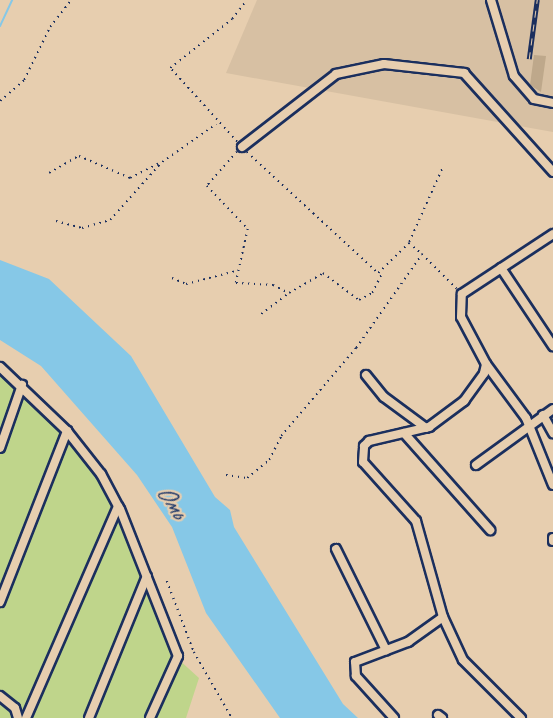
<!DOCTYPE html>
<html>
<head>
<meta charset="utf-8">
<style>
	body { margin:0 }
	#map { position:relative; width:553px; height:718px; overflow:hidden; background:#e7ceaf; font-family:Caveat,sans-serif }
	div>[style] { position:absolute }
	.built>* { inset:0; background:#d7c0a3 }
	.green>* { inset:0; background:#bfd58b }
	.water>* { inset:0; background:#86c8e7 }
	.stream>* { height:2px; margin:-1px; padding:0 1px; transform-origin:1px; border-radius:1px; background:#86c8e7 }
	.building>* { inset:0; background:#bea88b }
	.path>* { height:1.5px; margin-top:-0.75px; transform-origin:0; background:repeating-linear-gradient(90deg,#1b2f5e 0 1.5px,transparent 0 6px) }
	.roads { filter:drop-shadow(2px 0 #1b2f5e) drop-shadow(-2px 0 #1b2f5e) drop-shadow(0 2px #1b2f5e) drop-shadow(0 -2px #1b2f5e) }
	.minor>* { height:8px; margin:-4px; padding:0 4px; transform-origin:4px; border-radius:4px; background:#e7ceaf }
	.rail>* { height:4.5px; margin-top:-2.25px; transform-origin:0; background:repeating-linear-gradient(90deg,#e7ceaf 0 7px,#1b2f5e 0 14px); box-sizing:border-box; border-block:2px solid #1b2f5e }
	span { translate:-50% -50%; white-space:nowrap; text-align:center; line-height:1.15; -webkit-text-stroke:4.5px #e7ceaf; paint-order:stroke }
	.water-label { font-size:26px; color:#263e6c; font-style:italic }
</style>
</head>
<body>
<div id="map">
	<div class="built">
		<div style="clip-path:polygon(257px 0,553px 0,553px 132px,226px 73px)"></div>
	</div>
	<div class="green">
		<div style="clip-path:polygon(0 362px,69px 425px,113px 485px,148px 566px,160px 618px,177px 658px,199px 678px,186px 718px,0 718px)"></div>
	</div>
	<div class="water">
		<div style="clip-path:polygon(0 260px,49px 279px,131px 356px,215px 497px,230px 510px,234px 527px,343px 704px,358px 718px,280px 718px,206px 613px,172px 527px,137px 475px,41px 366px,0 340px)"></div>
	</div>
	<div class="stream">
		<div style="left:0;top:26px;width:29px;rotate:-65deg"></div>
	</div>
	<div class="building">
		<div style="clip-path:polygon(534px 55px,546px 56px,541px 92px,530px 85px)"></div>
	</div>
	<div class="path">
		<div style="left:0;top:101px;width:32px;rotate:-41deg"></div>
		<div style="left:24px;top:80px;width:59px;rotate:-63.9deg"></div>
		<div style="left:50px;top:27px;width:34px;rotate:-52deg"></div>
		<div style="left:237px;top:142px;width:100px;rotate:-132.2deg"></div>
		<div style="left:170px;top:68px;width:79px;rotate:-38.3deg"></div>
		<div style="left:232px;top:19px;width:24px;rotate:-52deg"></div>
		<div style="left:237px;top:152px;width:45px;rotate:131.4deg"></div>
		<div style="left:207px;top:186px;width:59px;rotate:46.4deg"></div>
		<div style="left:248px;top:229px;width:55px;rotate:102.5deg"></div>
		<div style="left:236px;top:283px;width:37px;rotate:3deg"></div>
		<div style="left:273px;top:285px;width:18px;rotate:27deg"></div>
		<div style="left:289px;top:293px;width:39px;rotate:-30deg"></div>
		<div style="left:323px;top:273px;width:45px;rotate:36.9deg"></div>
		<div style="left:359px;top:300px;width:15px;rotate:-28deg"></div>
		<div style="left:372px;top:293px;width:20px;rotate:-63deg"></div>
		<div style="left:247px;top:152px;width:178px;rotate:42.7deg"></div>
		<div style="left:378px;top:273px;width:43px;rotate:-44.1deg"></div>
		<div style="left:409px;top:243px;width:17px;rotate:40deg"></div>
		<div style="left:49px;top:173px;width:34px;rotate:-30deg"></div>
		<div style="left:79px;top:156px;width:56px;rotate:23.3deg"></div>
		<div style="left:130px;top:178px;width:36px;rotate:-27deg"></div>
		<div style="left:162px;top:162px;width:66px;rotate:-35.1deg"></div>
		<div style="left:56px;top:221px;width:27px;rotate:15deg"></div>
		<div style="left:82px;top:228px;width:29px;rotate:-16deg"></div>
		<div style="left:110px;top:220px;width:76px;rotate:-48.2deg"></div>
		<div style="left:409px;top:242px;width:80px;rotate:-65.7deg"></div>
		<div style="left:172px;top:278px;width:15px;rotate:23deg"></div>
		<div style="left:186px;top:284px;width:52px;rotate:-14.6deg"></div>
		<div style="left:261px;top:314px;width:35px;rotate:-37deg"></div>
		<div style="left:226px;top:475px;width:21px;rotate:8deg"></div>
		<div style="left:247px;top:478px;width:28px;rotate:-39deg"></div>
		<div style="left:269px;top:460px;width:27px;rotate:-63deg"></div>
		<div style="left:281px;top:436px;width:116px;rotate:-49.6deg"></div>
		<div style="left:356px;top:348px;width:115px;rotate:-54.9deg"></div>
		<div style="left:422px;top:254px;width:49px;rotate:45deg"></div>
		<div style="left:167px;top:581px;width:76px;rotate:69.2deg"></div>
		<div style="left:194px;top:652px;width:76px;rotate:60.1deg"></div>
	</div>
	<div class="roads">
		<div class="minor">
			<div style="left:491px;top:0;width:79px;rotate:73.2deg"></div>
			<div style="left:514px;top:76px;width:30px;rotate:49deg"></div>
			<div style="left:534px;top:99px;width:19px;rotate:12deg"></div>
			<div style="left:242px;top:147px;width:119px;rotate:-37.8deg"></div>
			<div style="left:336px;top:74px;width:49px;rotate:-11.8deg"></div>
			<div style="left:384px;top:64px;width:81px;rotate:6.4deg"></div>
			<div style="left:464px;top:73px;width:133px;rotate:48deg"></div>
			<div style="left:501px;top:268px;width:94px;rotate:56.3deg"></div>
			<div style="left:486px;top:364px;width:67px;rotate:53.5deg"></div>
			<div style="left:526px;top:418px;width:72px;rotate:68.1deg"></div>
			<div style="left:0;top:367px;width:93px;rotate:43.7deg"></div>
			<div style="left:67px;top:431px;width:55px;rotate:51.7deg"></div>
			<div style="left:101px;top:474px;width:40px;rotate:62deg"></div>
			<div style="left:120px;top:509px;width:158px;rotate:68.5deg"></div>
			<div style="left:178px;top:656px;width:68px;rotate:114.3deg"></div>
			<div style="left:366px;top:375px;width:28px;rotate:51deg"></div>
			<div style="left:384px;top:397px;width:52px;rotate:36.4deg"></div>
			<div style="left:543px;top:415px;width:21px;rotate:61deg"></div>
			<div style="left:404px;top:433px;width:130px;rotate:48.4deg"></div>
			<div style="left:0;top:448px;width:67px;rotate:-70.8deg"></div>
			<div style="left:476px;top:465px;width:95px;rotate:-36deg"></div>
			<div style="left:553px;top:538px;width:3px;rotate:90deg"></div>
			<div style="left:336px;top:549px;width:113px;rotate:63.7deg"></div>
			<div style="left:0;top:602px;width:184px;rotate:-68.6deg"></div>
			<div style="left:443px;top:617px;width:47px;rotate:65.1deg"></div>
			<div style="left:463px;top:660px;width:82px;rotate:45deg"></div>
			<div style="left:0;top:696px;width:19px;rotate:39deg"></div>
			<div style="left:15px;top:708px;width:10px;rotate:73deg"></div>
			<div style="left:438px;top:715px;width:5px;rotate:37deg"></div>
			<div style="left:26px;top:718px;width:231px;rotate:-66.5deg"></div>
			<div style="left:89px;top:718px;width:153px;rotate:-67.8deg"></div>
			<div style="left:394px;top:718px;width:57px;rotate:-132.1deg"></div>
			<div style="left:356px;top:676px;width:14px;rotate:-94deg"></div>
			<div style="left:355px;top:662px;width:57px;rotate:-20.7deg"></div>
			<div style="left:408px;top:642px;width:43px;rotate:-35.5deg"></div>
			<div style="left:443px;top:617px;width:100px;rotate:-105.7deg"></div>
			<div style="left:416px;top:521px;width:79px;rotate:-131.9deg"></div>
			<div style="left:363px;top:462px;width:16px;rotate:-86deg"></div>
			<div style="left:364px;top:446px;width:7px;rotate:-45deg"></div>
			<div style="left:369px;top:441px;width:62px;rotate:-13.1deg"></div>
			<div style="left:429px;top:427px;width:44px;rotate:-36.6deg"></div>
			<div style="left:464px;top:401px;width:34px;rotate:-54deg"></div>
			<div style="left:484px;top:373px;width:9px;rotate:-77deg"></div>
			<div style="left:486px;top:364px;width:53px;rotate:-118deg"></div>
			<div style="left:461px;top:317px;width:23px;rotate:-88deg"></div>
			<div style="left:462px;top:294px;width:109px;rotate:-33.4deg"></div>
		</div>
	</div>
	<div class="rail">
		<div style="left:529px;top:59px;width:60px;rotate:-82.3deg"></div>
	</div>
	<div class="water-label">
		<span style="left:172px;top:501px;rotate:57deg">Омь</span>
	</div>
</div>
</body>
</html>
